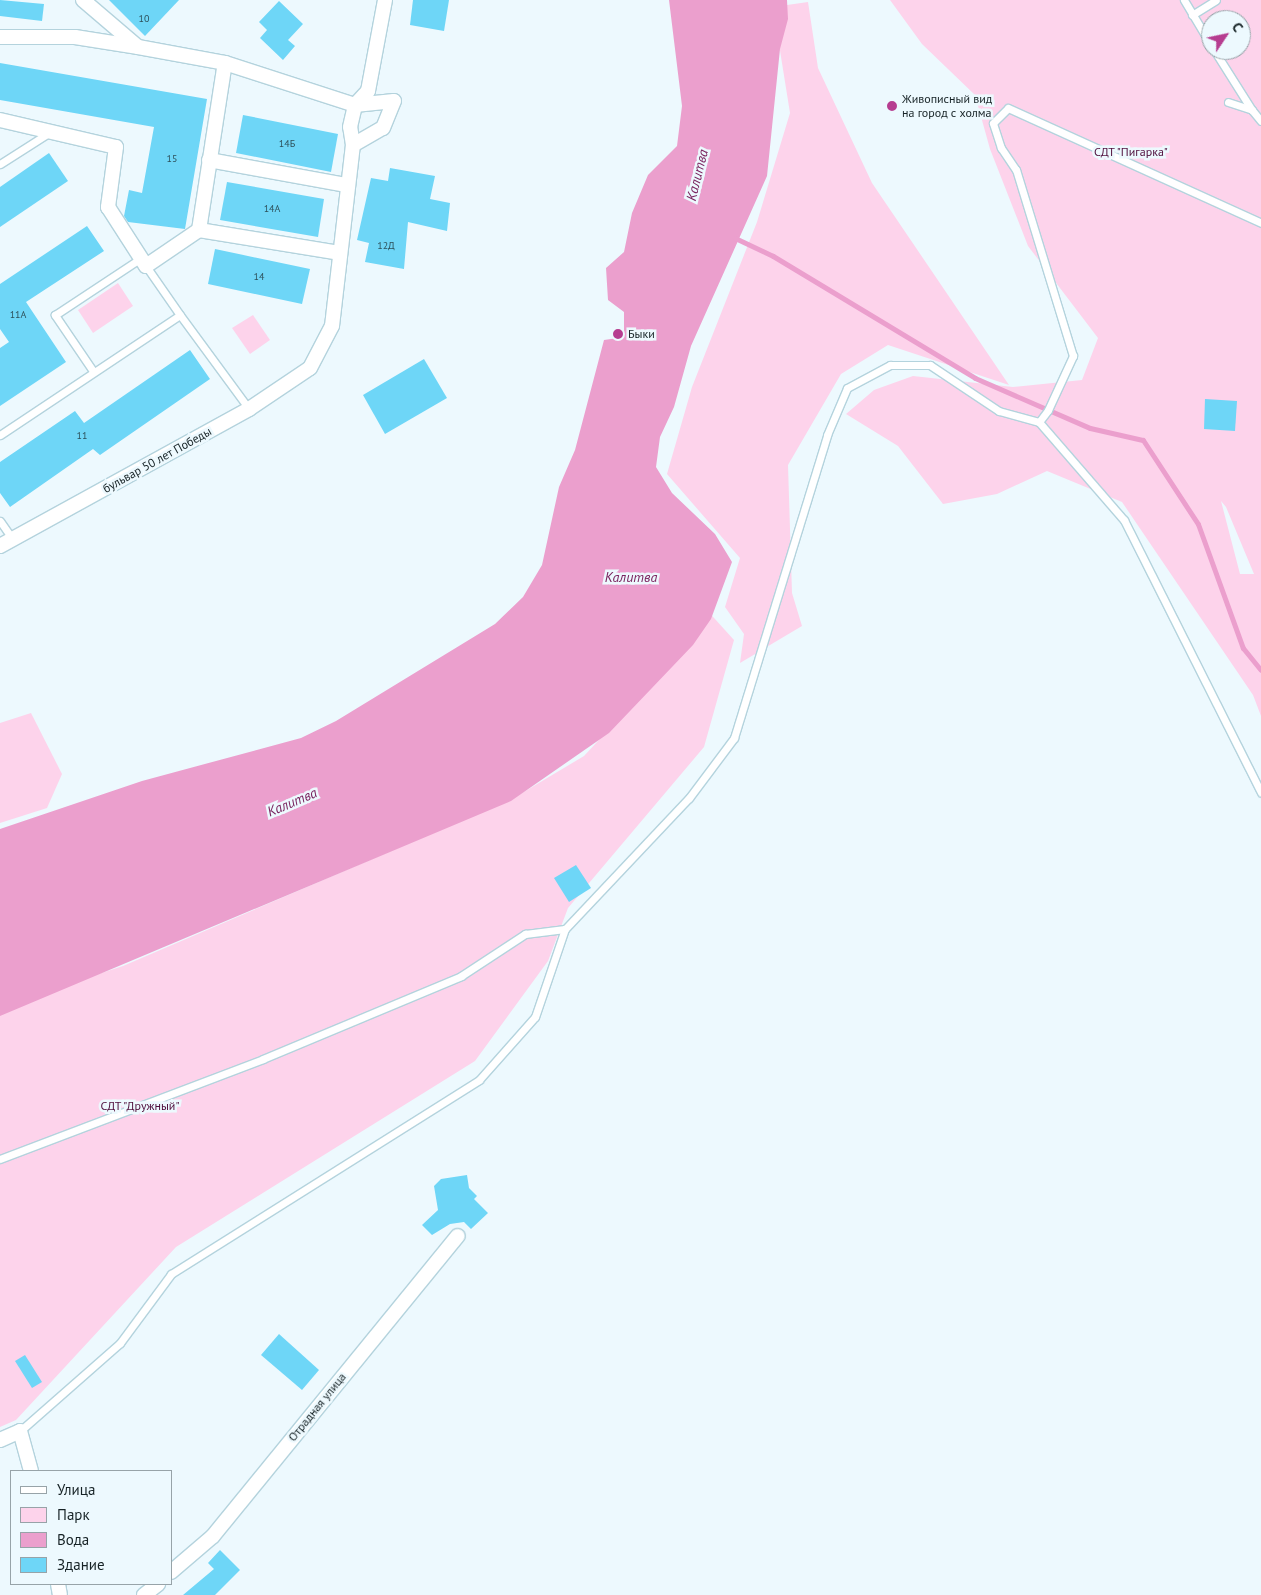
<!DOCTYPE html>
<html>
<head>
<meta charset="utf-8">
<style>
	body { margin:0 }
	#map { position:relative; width:1261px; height:1595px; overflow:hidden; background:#edf9fe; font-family:"PT Sans",sans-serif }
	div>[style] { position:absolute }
	.green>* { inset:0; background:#fdd3eb }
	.water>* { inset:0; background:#eb9fcd }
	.stream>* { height:5px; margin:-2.5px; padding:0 2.5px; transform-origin:2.5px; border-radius:2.5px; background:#eb9fcd }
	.building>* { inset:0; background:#6ed6f7 }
	.roads { filter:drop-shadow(1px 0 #b4d3dd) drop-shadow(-1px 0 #b4d3dd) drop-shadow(0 1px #b4d3dd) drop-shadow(0 -1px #b4d3dd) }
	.lane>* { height:7px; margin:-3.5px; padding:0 3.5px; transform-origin:3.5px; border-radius:3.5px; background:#fff }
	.street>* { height:14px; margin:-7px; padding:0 7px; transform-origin:7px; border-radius:7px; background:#fff }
	.dots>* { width:14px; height:14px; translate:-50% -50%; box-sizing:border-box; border:2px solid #edf9fe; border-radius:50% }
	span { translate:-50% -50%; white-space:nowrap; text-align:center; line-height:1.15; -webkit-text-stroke:5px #edf9fe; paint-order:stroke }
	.number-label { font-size:10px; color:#2d505a }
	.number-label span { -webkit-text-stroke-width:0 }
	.poi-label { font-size:12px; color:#172326 }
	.left { translate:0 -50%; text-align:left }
	.park-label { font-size:12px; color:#4f0d3b }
	.street-label { font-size:12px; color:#172326 }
	.water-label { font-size:14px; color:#7a245f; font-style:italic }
	.legend { position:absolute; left:10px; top:1470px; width:162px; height:115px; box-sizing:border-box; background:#edf9fe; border:1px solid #97a3a8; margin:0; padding:6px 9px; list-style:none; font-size:15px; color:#172326 }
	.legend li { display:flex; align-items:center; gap:10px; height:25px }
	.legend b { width:25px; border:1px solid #97a3a8 }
	.north { position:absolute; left:1201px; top:10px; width:50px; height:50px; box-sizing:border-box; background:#edf9fe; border:1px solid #97a3a8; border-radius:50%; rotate:56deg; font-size:14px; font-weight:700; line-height:20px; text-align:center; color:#172326 }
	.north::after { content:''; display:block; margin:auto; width:18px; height:22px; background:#b63d90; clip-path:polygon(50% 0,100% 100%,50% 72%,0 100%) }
</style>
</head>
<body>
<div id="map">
	<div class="green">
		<div style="clip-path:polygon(evenodd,890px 0,1261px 0,1261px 716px,1253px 695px,1122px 502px,1047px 471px,997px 494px,943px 504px,898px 446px,846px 414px,874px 390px,913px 376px,1013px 387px,1082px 380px,1098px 338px,1028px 246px,990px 149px,975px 95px,922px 44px,890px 0,1211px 20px,1241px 20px,1241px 50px,1211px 50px,1211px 20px,890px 0,1221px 501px,1226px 507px,1254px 574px,1240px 574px,1221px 501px)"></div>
		<div style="clip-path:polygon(808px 2px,818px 68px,872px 183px,1009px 385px,888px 345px,841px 374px,788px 465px,792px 593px,802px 626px,740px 663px,744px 634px,725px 607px,740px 558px,667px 474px,692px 387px,757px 222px,790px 113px,773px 7px)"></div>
		<div style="clip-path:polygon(118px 283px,133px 306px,93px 333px,78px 310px)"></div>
		<div style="clip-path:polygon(253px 315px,270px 340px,250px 354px,232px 328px)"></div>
		<div style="clip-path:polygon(705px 608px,734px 640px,704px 747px,568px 908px,548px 961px,475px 1061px,176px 1247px,16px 1420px,0 1427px,0 1006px,123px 966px,512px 799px,584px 756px,679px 654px)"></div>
		<div style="clip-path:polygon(31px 713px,62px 774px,47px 808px,0 823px,0 723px)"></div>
	</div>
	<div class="water">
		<div style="clip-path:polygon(669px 0,787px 0,788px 19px,780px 49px,767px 176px,691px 346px,674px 407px,660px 437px,656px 467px,672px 493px,715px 534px,732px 562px,711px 619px,693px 645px,609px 733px,511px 801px,0 1016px,0 829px,142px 781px,301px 738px,336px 721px,495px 624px,523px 597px,542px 565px,559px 487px,575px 450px,604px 340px,618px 338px,624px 330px,624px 312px,608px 300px,606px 268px,624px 252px,632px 213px,648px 175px,677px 146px,682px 106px)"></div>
	</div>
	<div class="stream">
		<div style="left:735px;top:238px;width:42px;rotate:25.3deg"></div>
		<div style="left:773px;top:256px;width:236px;rotate:31.1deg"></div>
		<div style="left:975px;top:378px;width:125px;rotate:23.5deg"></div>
		<div style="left:1090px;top:428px;width:54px;rotate:12.8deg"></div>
		<div style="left:1143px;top:440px;width:100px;rotate:56.8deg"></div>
		<div style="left:1198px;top:524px;width:132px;rotate:70.1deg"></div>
		<div style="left:1243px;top:648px;width:28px;rotate:51deg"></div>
	</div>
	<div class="building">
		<div style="clip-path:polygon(0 0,44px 4px,42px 21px,0 16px)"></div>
		<div style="clip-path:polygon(109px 0,179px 0,145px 36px)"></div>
		<div style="clip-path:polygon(413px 0,449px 0,444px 31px,410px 25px)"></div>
		<div style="clip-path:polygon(279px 1px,303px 24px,288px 40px,295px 46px,283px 60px,260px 38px,267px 30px,259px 22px)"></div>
		<div style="clip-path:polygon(0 63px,207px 99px,185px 229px,128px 222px,124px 216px,129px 190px,142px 193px,154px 127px,0 100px)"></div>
		<div style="clip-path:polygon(243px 115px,338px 134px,331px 172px,236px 153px)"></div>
		<div style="clip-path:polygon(49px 153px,68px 181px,0 227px,0 187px)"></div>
		<div style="clip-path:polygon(390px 168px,435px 176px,430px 199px,450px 203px,447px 231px,408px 222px,404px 269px,365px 262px,369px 243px,357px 240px,371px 178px,388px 181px)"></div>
		<div style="clip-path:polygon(227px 182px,324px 199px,318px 237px,220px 220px)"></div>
		<div style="clip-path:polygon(87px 226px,104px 251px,26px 302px,66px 362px,0 406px,0 348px,9px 342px,0 329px,0 284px)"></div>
		<div style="clip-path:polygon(215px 249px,310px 269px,302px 304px,208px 284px)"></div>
		<div style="clip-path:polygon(190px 350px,210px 379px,100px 455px,93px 449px,10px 507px,0 493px,0 462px,75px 411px,84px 423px)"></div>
		<div style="clip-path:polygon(424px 359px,447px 398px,385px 434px,363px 395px)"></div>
		<div style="clip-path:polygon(1205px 399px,1237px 401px,1235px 431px,1204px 429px)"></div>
		<div style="clip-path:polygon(576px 865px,591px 888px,569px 902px,554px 878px)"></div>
		<div style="clip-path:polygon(467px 1175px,469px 1188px,477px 1196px,474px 1199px,488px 1213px,471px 1229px,464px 1222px,450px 1224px,432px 1235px,422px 1225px,438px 1210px,434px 1186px,441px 1179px)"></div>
		<div style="clip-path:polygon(279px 1334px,319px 1370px,302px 1390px,261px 1355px)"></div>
		<div style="clip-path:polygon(25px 1355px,42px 1382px,32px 1388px,15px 1361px)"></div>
		<div style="clip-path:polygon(220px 1550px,240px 1570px,215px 1595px,183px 1595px,214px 1569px,208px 1563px)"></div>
	</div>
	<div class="roads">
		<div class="lane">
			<div style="left:1184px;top:0;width:52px;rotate:59deg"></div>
			<div style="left:1192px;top:15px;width:28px;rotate:-32deg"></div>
			<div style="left:1214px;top:50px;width:71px;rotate:57.7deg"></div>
			<div style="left:1228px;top:102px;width:25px;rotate:18deg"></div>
			<div style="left:1252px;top:110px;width:14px;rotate:51deg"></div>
			<div style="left:0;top:164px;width:59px;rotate:-32.6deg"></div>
			<div style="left:180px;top:315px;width:117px;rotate:53.7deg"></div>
			<div style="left:93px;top:371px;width:68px;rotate:-124.2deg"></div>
			<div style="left:55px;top:315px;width:103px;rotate:-33.5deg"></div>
			<div style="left:1039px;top:422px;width:130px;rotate:49.1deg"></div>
			<div style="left:1124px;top:520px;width:305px;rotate:63.3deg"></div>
			<div style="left:0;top:435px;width:216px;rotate:-33.7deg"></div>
			<div style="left:180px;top:315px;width:60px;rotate:-124.8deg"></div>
			<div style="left:0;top:521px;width:21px;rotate:55deg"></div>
			<div style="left:0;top:1159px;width:281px;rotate:-20.8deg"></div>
			<div style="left:263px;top:1059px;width:215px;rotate:-22.7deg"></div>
			<div style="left:461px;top:976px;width:77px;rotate:-33.3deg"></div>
			<div style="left:525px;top:934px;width:40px;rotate:-7.1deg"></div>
			<div style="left:20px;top:1431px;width:133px;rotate:-41.3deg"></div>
			<div style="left:120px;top:1343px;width:86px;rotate:-53.5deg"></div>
			<div style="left:171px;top:1274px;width:364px;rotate:-32.2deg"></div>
			<div style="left:479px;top:1080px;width:84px;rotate:-48.4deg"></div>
			<div style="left:535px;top:1017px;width:93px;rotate:-71.2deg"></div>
			<div style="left:565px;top:929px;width:180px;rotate:-46.6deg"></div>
			<div style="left:689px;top:798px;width:75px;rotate:-53.1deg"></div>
			<div style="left:734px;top:738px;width:317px;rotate:-72.9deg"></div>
			<div style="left:827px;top:435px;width:51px;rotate:-66.9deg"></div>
			<div style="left:847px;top:388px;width:49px;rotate:-28.1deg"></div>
			<div style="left:890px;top:365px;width:40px"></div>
			<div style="left:930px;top:365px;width:83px;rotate:33.7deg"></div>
			<div style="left:999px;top:411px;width:41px;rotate:15.4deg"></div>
			<div style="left:1039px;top:422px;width:15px;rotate:-53deg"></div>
			<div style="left:1048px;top:410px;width:60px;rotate:-65.2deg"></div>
			<div style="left:1073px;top:356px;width:195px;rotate:-107deg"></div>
			<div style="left:1016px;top:170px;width:27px;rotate:-124deg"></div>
			<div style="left:1001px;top:148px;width:26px;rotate:-108deg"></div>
			<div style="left:993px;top:123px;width:21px;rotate:-45deg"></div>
			<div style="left:1008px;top:108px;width:278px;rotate:24.4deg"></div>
		</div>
		<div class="street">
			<div style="left:83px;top:0;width:72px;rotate:40.5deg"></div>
			<div style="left:0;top:37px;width:75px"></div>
			<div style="left:75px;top:37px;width:64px;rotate:9deg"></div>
			<div style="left:138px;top:47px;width:88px;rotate:10.4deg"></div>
			<div style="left:225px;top:63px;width:137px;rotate:17.9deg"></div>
			<div style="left:355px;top:105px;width:39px;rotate:-6deg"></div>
			<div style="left:0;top:120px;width:119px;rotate:13.1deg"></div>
			<div style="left:116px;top:147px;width:61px;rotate:97.6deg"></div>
			<div style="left:108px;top:207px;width:70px;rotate:57.2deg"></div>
			<div style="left:146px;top:266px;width:64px;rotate:-34.2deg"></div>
			<div style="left:199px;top:230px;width:169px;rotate:-81.2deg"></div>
			<div style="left:353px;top:145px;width:18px;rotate:-99deg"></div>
			<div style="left:350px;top:127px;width:23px;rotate:-77deg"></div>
			<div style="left:355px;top:105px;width:19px;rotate:-47deg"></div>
			<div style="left:368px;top:91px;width:93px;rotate:-79.4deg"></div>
			<div style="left:209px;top:160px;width:140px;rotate:10.3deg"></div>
			<div style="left:199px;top:230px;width:142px;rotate:9.3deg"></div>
			<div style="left:0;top:546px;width:284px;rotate:-28.8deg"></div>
			<div style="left:249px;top:409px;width:73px;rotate:-33.9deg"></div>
			<div style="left:310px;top:368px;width:47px;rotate:-62.4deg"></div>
			<div style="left:332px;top:326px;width:182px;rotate:-83.4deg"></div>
			<div style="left:353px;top:145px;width:34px;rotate:-30deg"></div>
			<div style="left:383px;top:128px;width:29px;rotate:-68deg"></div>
			<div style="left:0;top:1440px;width:22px;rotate:-24deg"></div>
			<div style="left:20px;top:1431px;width:41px;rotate:74.6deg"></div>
			<div style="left:171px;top:1572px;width:55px;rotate:-40.6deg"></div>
			<div style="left:213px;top:1536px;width:387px;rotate:-50.8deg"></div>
			<div style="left:58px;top:1584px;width:11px;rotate:80deg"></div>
			<div style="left:144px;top:1595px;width:18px;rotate:-38deg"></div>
		</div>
	</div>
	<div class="dots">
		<div style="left:892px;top:106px;background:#b63d90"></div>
		<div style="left:618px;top:334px;background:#b63d90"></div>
	</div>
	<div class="number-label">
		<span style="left:144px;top:19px">10</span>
		<span style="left:287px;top:144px">14Б</span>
		<span style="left:172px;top:159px">15</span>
		<span style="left:272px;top:209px">14А</span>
		<span style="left:386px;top:246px">12Д</span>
		<span style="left:259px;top:277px">14</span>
		<span style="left:18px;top:315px">11А</span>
		<span style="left:82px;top:436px">11</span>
	</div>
	<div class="poi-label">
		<span class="left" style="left:902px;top:106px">Живописный вид<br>на город с холма</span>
		<span class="left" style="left:628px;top:334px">Быки</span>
	</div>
	<div class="park-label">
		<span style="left:1131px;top:152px">СДТ "Пигарка"</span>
		<span style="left:140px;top:1106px">СДТ "Дружный"</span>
	</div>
	<div class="street-label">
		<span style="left:157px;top:460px;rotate:-29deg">бульвар 50 лет Победы</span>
		<span style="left:317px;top:1407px;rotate:-51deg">Отрадная улица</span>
	</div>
	<div class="water-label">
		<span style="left:697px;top:175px;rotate:-76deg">Калитва</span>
		<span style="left:631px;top:577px">Калитва</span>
		<span style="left:292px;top:802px;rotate:-23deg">Калитва</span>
	</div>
	<ul class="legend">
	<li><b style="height:6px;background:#fff"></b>Улица</li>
	<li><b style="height:14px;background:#fdd3eb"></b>Парк</li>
	<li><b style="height:14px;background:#eb9fcd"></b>Вода</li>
	<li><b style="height:14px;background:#6ed6f7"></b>Здание</li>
	</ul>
	<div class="north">С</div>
</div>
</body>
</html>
